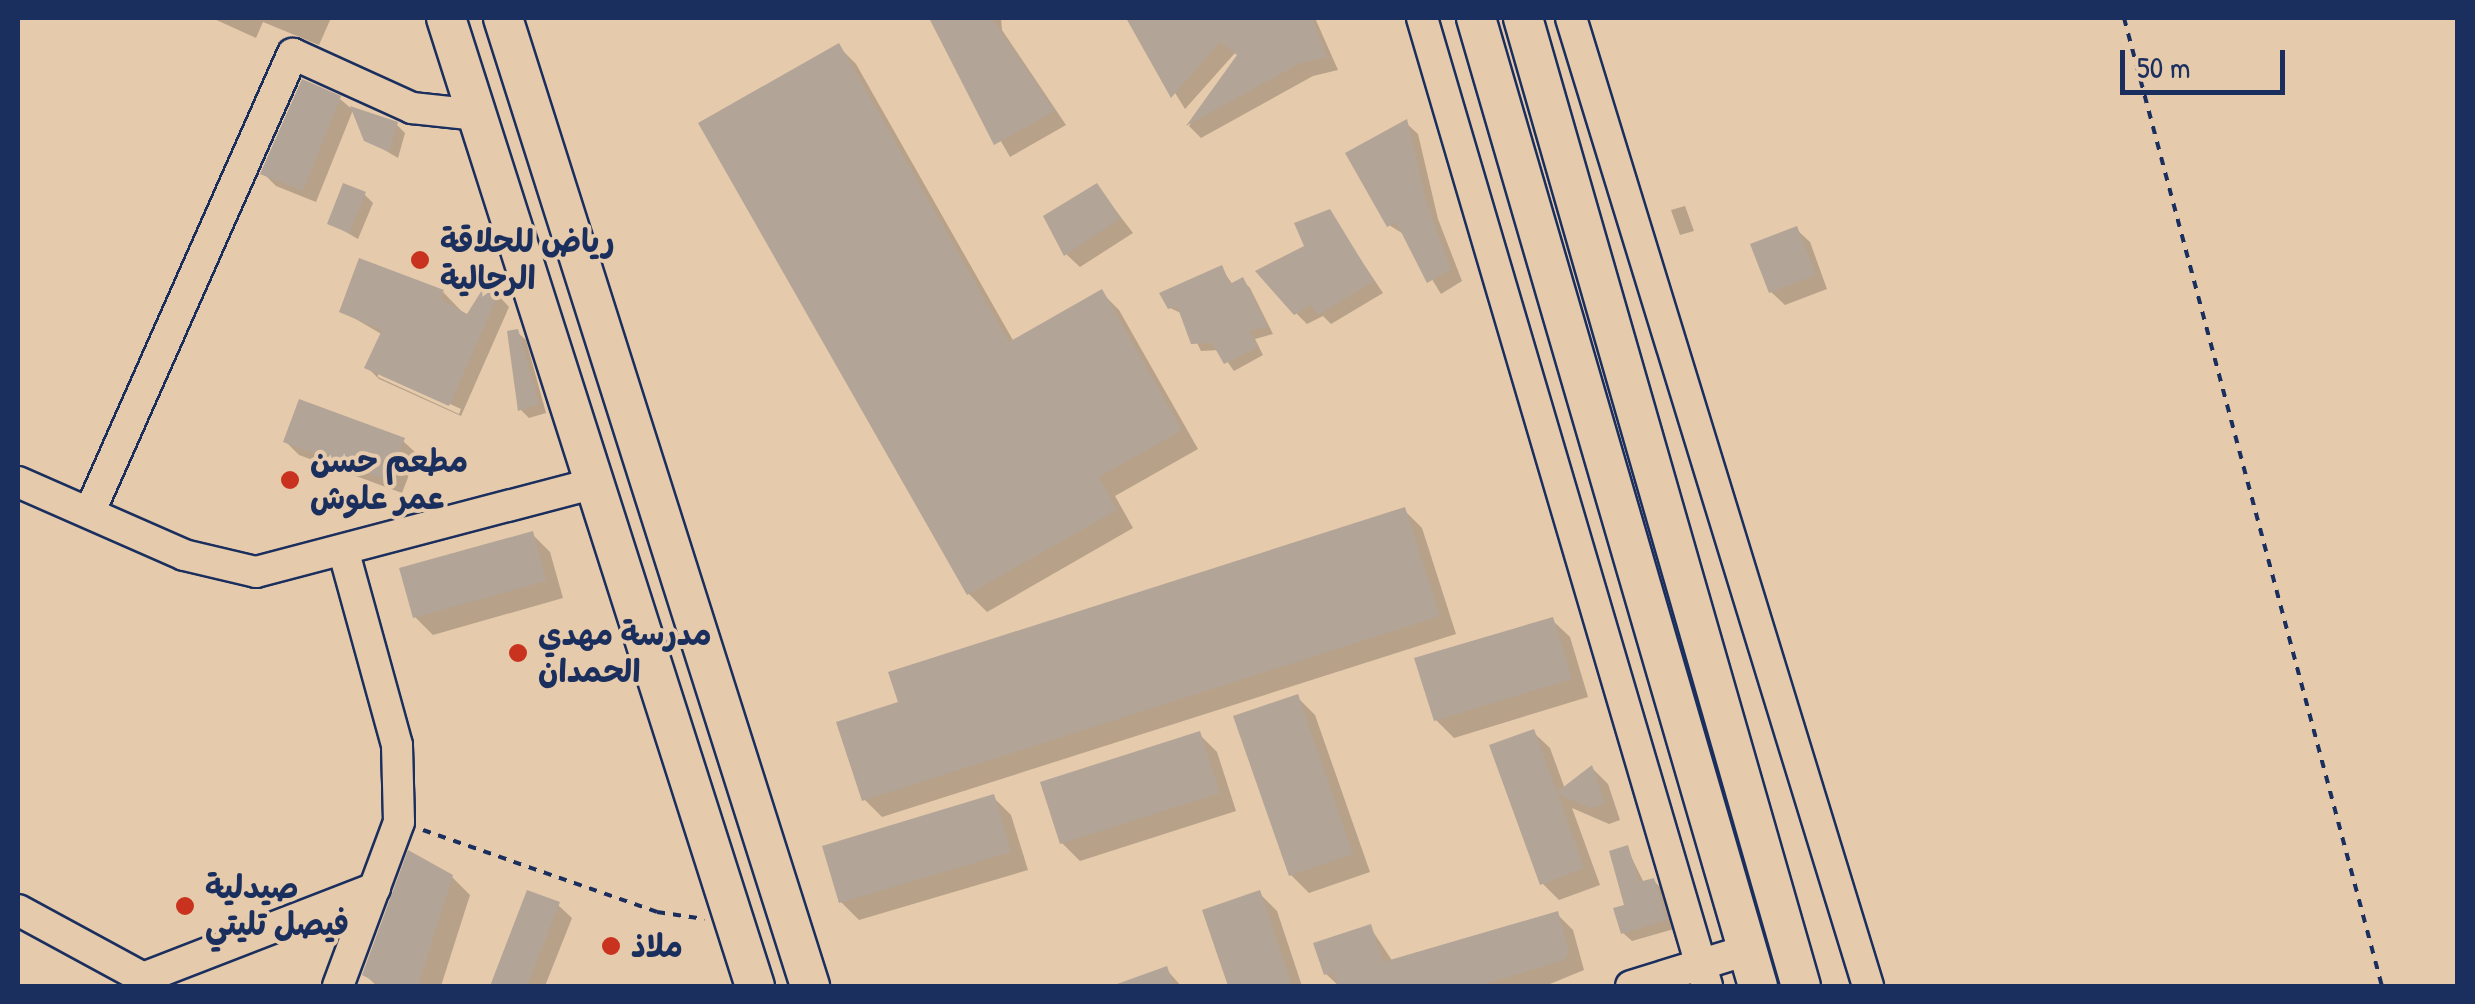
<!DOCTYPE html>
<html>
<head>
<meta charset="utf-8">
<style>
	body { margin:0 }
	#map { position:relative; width:2475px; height:1004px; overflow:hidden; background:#e5caac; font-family:"Patrick Hand","Playpen Sans Arabic",sans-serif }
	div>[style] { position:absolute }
	.shadow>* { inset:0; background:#0003 }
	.building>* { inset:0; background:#b3a498 }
	.path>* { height:4px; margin-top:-2px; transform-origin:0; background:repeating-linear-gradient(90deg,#1b2f5e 0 8px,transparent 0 16px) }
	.roads { filter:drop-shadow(2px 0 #1b2f5e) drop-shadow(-2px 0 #1b2f5e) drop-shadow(0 2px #1b2f5e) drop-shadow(0 -2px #1b2f5e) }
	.minor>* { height:30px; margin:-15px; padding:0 15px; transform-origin:15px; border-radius:15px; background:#e5caac }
	.major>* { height:38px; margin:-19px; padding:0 19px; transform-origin:19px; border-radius:19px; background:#e5caac }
	.dots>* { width:28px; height:28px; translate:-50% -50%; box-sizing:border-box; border:5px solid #e5caac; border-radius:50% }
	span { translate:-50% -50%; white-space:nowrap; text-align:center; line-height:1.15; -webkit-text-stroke:8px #e5caac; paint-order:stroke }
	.poi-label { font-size:32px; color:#1b2f5e; font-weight:700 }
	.left { translate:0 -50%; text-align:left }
	.frame { position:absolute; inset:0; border:20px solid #1b2f5e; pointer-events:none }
	.scale { position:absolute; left:2120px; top:50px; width:165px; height:45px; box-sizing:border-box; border:5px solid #1b2f5e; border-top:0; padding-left:12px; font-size:30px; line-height:35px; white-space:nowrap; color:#1b2f5e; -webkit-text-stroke:8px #e5caac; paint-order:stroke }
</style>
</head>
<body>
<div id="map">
	<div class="shadow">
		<div style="clip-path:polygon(212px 18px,331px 18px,319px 45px,263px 22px,256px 38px)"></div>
		<div style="clip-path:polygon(930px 18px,1001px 18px,1002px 30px,1066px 125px,1010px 157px)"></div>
		<div style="clip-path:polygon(1129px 18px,1315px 18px,1338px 70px,1313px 76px,1201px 138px,1189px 126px,1239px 56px,1235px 53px,1185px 109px)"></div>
		<div style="clip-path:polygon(838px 46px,856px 64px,1014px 342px,1101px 292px,1119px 310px,1198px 449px,1115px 496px,1133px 528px,987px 612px,969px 594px)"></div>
		<div style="clip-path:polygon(340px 99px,353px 110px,316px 202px,276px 186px,263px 173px)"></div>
		<div style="clip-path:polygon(1406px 123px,1418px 134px,1438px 219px,1462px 281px,1441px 294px,1405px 235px,1389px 225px)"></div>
		<div style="clip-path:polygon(396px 124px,405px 133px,398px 158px,366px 139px)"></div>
		<div style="clip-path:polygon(1097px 186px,1133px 233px,1080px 267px,1066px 254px)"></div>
		<div style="clip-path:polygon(364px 194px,373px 203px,358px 239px,330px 223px)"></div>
		<div style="clip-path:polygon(1685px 206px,1694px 231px,1680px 235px,1671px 210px)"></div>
		<div style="clip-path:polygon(1329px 212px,1383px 293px,1331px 324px,1323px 316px,1307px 324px,1296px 313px,1307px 247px)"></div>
		<div style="clip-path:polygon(1796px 229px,1810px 242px,1827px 289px,1785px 305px,1771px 292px)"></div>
		<div style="clip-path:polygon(1221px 268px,1233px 285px,1242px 280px,1250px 288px,1273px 334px,1255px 339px,1263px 355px,1234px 371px,1219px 350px,1201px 351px,1183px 314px,1170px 308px)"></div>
		<div style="clip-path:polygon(evenodd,443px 292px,468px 318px,498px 295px,509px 307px,461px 416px,379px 379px,367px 367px,383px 335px,342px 311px,443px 292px,378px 371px,461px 409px,459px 414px,378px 377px,378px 371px)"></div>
		<div style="clip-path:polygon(517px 332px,526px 340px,546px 413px,529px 418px,521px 410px)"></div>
		<div style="clip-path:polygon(403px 441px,417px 454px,402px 493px,299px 455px,286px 442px)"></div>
		<div style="clip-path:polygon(1404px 510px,1422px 528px,1456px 634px,882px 817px,864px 799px,901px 704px)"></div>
		<div style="clip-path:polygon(532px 534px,550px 552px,563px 598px,433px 635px,415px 617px)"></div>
		<div style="clip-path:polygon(1552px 620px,1570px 637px,1588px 697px,1454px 738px,1436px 720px)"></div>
		<div style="clip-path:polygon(1297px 697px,1315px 715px,1370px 872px,1309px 893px,1291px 875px)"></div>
		<div style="clip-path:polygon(1533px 732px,1550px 748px,1565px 789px,1592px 768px,1608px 784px,1620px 820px,1609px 824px,1572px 808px,1600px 885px,1559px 900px,1542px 883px)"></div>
		<div style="clip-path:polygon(1199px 734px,1217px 752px,1236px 811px,1080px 861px,1062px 843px)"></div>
		<div style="clip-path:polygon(993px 797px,1011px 815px,1028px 870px,859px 920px,841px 902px)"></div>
		<div style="clip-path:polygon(1627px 848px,1644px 883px,1653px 880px,1662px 889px,1674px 929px,1632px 941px,1623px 933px)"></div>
		<div style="clip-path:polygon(452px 877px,470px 895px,441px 986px,377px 986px,365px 975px)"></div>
		<div style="clip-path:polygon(528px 893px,558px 905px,572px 918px,545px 986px,492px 986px)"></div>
		<div style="clip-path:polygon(1259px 893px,1277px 911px,1302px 986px,1231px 986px,1205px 911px)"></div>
		<div style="clip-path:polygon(1557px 914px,1573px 930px,1584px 970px,1545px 986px,1339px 986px,1326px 974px,1370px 927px,1393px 962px)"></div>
		<div style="clip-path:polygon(1166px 969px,1181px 986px,1124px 986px,1124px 984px)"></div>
	</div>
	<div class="building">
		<div style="clip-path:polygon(929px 18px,992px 18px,1055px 111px,994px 145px)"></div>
		<div style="clip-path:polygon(1126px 18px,1312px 18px,1327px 57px,1300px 63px,1186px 126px,1237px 55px,1220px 42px,1171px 98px)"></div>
		<div style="clip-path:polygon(839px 43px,1009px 342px,1102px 289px,1182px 430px,1099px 477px,1117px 510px,967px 595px,698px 123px)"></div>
		<div style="clip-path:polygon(302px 79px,341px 96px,303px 191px,260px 174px)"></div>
		<div style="clip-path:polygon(350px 106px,398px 122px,389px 152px,364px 141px)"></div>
		<div style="clip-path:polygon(1407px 119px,1427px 204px,1451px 269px,1427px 283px,1396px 222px,1387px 227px,1345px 153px)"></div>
		<div style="clip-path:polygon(343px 183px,366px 192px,349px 233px,327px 224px)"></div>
		<div style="clip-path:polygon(1097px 183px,1121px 218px,1064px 256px,1043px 216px)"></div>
		<div style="clip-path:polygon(1330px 209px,1374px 281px,1318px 315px,1311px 305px,1294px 315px,1255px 271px,1304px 246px,1294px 223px)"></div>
		<div style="clip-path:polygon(1797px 226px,1816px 275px,1769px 293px,1750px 244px)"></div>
		<div style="clip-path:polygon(359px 258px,444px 290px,440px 299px,467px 314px,482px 290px,499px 293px,449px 406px,364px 368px,382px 330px,339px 312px)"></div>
		<div style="clip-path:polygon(1222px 265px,1230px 284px,1243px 277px,1268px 327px,1249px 331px,1258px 347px,1224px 364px,1212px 343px,1191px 344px,1177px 306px,1168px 309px,1159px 293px)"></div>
		<div style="clip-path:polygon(518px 329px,539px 404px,518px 411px,507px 331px)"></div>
		<div style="clip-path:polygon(299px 399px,405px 438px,389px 481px,283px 442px)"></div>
		<div style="clip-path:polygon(1405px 507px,1440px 616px,862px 801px,836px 722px,898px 702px,888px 672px)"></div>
		<div style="clip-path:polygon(533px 531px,546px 581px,413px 618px,399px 568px)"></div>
		<div style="clip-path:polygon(1553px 617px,1572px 679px,1434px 721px,1414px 658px)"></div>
		<div style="clip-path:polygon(1298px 694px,1353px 854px,1289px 876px,1233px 716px)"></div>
		<div style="clip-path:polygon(1534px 729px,1557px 792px,1592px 765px,1605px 804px,1590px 808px,1558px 794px,1584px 868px,1540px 885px,1489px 745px)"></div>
		<div style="clip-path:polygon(1200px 731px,1220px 793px,1060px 844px,1040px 782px)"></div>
		<div style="clip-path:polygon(994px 794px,1011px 852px,839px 903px,822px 846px)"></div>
		<div style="clip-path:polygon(1628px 845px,1639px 882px,1654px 878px,1667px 920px,1621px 934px,1613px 908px,1624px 905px,1609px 851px)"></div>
		<div style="clip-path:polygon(408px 850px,453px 875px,418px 986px,384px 986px,362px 975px)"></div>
		<div style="clip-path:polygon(527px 890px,560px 902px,527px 986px,490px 986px)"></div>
		<div style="clip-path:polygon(1260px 890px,1292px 986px,1228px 986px,1202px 910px)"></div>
		<div style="clip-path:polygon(1558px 911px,1569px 952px,1565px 960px,1478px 986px,1338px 986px,1333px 972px,1324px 975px,1313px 943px,1371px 924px,1383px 962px)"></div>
		<div style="clip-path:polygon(1167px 966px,1174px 986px,1118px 986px,1117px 984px)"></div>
	</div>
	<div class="path">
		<div style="left:2124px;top:18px;width:1002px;rotate:75.08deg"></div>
		<div style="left:423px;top:830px;width:248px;rotate:19.3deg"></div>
		<div style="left:657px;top:912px;width:48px;rotate:8.5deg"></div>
	</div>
	<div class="roads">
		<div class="minor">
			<div style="left:1422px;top:18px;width:1009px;rotate:73.59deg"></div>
			<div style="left:1571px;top:18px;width:1013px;rotate:72.94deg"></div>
			<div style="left:18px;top:482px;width:181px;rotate:23.7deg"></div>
			<div style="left:184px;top:555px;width:74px;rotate:13.3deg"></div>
			<div style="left:256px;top:572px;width:350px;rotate:-14.7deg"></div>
			<div style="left:91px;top:509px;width:498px;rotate:-66.1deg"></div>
			<div style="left:293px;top:54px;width:131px;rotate:24.4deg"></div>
			<div style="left:412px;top:108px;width:66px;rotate:6.1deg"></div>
			<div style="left:18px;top:910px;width:142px;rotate:28.5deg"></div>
			<div style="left:143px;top:978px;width:249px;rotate:-21.2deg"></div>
			<div style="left:338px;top:986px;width:175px;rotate:-69.6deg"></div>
			<div style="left:399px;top:822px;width:77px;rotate:-91.5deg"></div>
			<div style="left:397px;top:745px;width:200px;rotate:-105.4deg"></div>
			<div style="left:1631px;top:986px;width:121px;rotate:-17.2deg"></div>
		</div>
		<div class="major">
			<div style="left:446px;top:18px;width:1016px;rotate:72.3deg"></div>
			<div style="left:503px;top:18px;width:1016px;rotate:72.4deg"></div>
			<div style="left:1476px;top:18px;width:1008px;rotate:73.76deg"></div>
			<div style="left:1523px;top:18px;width:1007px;rotate:73.98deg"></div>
		</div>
	</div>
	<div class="dots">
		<div style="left:420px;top:260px;background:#c8321e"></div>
		<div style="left:290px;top:480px;background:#c8321e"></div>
		<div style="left:518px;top:653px;background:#c8321e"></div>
		<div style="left:185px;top:906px;background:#c8321e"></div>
		<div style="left:611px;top:946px;background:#c8321e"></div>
	</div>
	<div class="poi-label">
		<span class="left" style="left:440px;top:260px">رياض للحلاقة<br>الرجالية</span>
		<span class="left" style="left:310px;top:480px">مطعم حسن<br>عمر علوش</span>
		<span class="left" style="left:538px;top:653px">مدرسة مهدي<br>الحمدان</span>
		<span class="left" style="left:205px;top:906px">صيدلية<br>فيصل تليتي</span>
		<span class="left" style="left:631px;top:946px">ملاذ</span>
	</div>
	<div class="frame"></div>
	<div class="scale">50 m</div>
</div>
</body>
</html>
